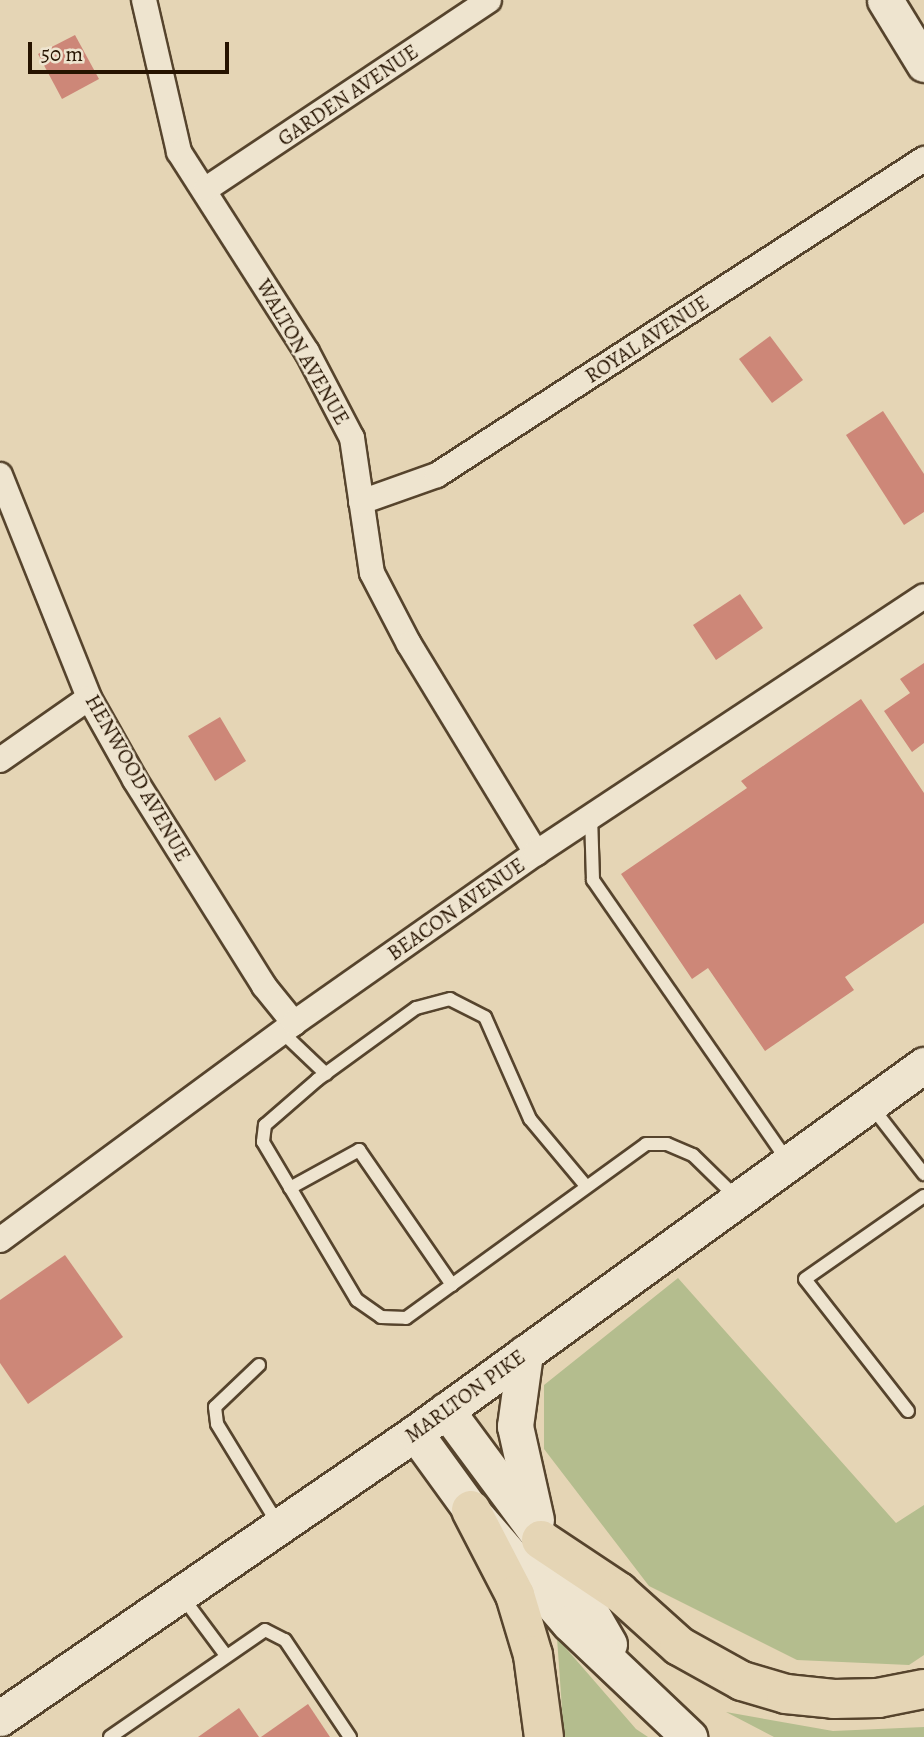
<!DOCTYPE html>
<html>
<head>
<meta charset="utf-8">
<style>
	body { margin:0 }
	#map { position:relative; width:924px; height:1737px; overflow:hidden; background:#e5d5b5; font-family:Alegreya,serif }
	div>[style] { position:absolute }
	.green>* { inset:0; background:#b4bd8e }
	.building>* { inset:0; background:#cd8778 }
	.roads { filter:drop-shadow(2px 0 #56442d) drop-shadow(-2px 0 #56442d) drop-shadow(0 2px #56442d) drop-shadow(0 -2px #56442d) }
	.lane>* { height:12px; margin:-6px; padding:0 6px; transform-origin:6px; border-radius:6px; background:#eee4cf }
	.street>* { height:24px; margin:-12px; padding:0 12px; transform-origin:12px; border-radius:12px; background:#eee4cf }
	.secondary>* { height:35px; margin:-17.5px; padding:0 17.5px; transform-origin:17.5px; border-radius:17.5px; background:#eee4cf }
	.highway>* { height:38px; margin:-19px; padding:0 19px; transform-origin:19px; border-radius:19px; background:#e5d5b5 }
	span { translate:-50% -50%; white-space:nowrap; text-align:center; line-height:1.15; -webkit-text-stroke:5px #eee4cf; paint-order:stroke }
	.street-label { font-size:21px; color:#261300 }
	.scale { position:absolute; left:28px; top:42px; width:201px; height:32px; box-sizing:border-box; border:4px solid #261300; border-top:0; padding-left:9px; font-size:21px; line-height:24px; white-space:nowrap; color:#261300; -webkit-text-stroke:5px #eee4cf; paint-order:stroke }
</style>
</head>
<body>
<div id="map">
	<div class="green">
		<div style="clip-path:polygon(678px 1278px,896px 1523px,924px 1505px,924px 1655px,909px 1665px,797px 1660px,649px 1586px,544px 1449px,544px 1385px)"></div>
		<div style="clip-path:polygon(557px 1638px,636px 1729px,648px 1737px,564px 1737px)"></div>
		<div style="clip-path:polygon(726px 1712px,833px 1731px,924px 1727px,924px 1737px,774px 1737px)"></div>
	</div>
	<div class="building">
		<div style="clip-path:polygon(75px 35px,99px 79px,62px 99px,38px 54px)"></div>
		<div style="clip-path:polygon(770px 336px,803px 380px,772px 403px,739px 359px)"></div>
		<div style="clip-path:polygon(883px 411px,924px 474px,924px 512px,904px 525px,846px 435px)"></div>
		<div style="clip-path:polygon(740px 594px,763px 628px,716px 660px,693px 625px)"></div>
		<div style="clip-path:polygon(924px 663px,924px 743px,912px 752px,884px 711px,910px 693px,900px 679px)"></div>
		<div style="clip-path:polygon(861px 699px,924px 793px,924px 923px,845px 977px,854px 990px,765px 1051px,708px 968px,692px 979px,621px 874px,747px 788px,741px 781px)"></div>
		<div style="clip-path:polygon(220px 717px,246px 761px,215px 781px,188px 736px)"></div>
		<div style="clip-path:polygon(65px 1255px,123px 1337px,28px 1404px,0 1363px,0 1300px)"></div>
		<div style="clip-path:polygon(308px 1704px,330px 1737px,261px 1737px)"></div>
		<div style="clip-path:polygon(239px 1708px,259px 1737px,198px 1737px)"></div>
	</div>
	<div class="roads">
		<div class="lane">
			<div style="left:591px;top:816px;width:64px;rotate:88.2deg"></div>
			<div style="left:593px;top:880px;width:343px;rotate:55.3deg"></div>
			<div style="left:284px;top:1034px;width:58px;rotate:43.6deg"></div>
			<div style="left:872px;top:1107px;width:85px;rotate:52.2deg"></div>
			<div style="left:586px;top:1186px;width:87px;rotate:-129.9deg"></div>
			<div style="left:530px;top:1119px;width:111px;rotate:-113.8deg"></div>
			<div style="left:485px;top:1017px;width:39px;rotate:-153deg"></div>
			<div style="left:450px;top:999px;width:35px;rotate:165deg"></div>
			<div style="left:416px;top:1008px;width:122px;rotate:144deg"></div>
			<div style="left:317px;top:1080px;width:69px;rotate:139.1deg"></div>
			<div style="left:265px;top:1125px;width:17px;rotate:97deg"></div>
			<div style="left:263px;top:1142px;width:184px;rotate:59.3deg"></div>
			<div style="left:357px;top:1300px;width:29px;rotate:35deg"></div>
			<div style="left:381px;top:1317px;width:25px;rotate:2deg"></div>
			<div style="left:406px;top:1318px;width:296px;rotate:-35.9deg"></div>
			<div style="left:646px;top:1144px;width:21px"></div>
			<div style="left:667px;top:1144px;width:28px;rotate:23deg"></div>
			<div style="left:693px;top:1155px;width:63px;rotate:44.4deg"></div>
			<div style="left:290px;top:1188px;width:79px;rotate:-28.8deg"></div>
			<div style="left:359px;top:1150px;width:164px;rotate:55.4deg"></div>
			<div style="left:259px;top:1365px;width:61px;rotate:136.3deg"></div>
			<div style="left:215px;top:1407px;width:17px;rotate:83deg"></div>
			<div style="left:217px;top:1424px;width:117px;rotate:58.6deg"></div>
			<div style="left:908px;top:1411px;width:167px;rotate:-128deg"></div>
			<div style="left:805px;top:1279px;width:145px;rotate:-34.9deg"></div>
			<div style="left:181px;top:1595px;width:74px;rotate:53.3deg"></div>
			<div style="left:110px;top:1737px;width:188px;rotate:-34.6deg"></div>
			<div style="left:265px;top:1630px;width:22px;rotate:27deg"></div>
			<div style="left:285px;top:1640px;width:117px;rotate:56.2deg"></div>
		</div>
		<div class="street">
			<div style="left:144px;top:0;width:156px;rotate:77deg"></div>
			<div style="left:179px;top:152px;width:237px;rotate:57.4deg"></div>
			<div style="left:307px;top:352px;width:97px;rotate:62.4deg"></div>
			<div style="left:352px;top:438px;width:136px;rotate:81.6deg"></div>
			<div style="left:372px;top:573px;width:80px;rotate:62.5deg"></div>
			<div style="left:409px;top:644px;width:245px;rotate:58.7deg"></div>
			<div style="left:206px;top:189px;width:340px;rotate:-33.7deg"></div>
			<div style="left:0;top:475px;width:240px;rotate:68.2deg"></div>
			<div style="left:89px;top:698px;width:94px;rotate:60.7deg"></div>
			<div style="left:135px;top:780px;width:243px;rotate:57.9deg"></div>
			<div style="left:264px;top:986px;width:48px;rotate:51deg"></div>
			<div style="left:361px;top:502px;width:81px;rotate:-19.6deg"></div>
			<div style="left:437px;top:475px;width:581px;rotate:-32.98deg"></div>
			<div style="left:0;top:760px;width:108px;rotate:-34.9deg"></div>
			<div style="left:0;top:1240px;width:365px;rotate:-36.4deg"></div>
			<div style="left:294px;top:1023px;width:296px;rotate:-35.1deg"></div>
			<div style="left:536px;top:853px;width:465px;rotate:-33.5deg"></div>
		</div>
		<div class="secondary">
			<div style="left:885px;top:0;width:75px;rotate:58.6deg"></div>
			<div style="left:525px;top:1353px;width:74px;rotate:97.8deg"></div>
			<div style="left:515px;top:1426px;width:96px;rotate:77.4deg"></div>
			<div style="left:446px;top:1410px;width:212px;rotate:53.5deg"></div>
			<div style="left:572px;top:1580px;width:74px;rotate:60deg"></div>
			<div style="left:415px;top:1433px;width:95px;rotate:54deg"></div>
			<div style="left:471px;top:1510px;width:150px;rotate:49.1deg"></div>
			<div style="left:569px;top:1623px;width:166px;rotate:43.5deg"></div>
			<div style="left:0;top:1718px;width:503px;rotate:-34.48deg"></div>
			<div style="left:415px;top:1433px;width:628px;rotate:-35.87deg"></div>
		</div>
		<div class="highway">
			<div style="left:471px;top:1510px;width:96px;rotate:62.6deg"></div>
			<div style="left:515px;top:1595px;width:63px;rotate:73.3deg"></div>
			<div style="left:533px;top:1655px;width:83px;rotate:82.4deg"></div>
			<div style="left:541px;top:1540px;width:94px;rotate:33.7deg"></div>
			<div style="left:619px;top:1592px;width:81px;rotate:42deg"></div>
			<div style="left:679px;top:1646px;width:72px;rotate:29.1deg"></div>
			<div style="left:742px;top:1681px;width:46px;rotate:16.5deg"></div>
			<div style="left:786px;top:1694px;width:48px;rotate:5.9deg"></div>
			<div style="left:834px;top:1699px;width:44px;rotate:-1.3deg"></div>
			<div style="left:878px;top:1698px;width:47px;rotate:-11.1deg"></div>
		</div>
	</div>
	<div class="street-label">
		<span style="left:348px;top:95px;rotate:-34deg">GARDEN AVENUE</span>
		<span style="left:647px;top:339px;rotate:-33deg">ROYAL AVENUE</span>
		<span style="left:303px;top:352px;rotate:60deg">WALTON AVENUE</span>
		<span style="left:138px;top:778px;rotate:60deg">HENWOOD AVENUE</span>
		<span style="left:456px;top:909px;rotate:-35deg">BEACON AVENUE</span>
		<span style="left:465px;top:1396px;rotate:-36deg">MARLTON PIKE</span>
	</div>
	<div class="scale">50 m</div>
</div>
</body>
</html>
